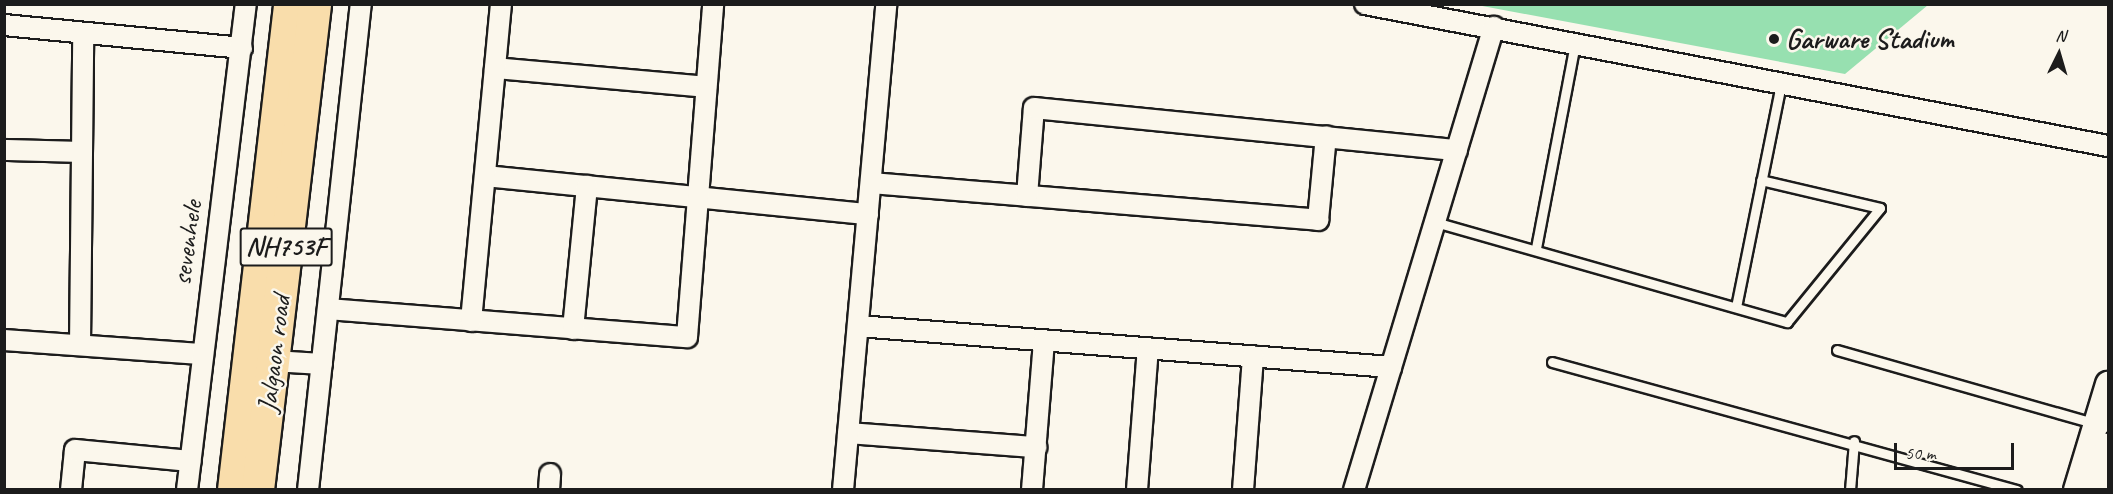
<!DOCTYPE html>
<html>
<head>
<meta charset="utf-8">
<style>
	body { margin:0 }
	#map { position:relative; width:2113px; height:494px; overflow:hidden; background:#fbf7ec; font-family:Caveat,sans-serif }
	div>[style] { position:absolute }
	.green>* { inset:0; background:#97e0b0 }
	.roads { filter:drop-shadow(2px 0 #1c1c1c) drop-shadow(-2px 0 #1c1c1c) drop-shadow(0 2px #1c1c1c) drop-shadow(0 -2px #1c1c1c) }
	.service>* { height:9px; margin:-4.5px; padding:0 4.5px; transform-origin:4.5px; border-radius:4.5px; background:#fbf7ec }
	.minor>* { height:20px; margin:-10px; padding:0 10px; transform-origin:10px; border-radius:10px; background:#fbf7ec }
	.tertiary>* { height:24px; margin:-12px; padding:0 12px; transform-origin:12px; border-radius:12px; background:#fbf7ec }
	.trunk>* { height:32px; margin:-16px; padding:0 16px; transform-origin:16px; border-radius:16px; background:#f9ddab }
	.dots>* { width:16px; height:16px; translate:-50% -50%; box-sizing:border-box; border:3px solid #fbf7ec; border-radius:50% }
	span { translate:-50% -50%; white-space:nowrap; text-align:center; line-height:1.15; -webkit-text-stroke:5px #fbf7ec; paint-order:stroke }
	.shield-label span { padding:2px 4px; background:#fbf7ec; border:2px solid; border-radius:4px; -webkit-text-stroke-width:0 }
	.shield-label { font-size:27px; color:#1c1c1c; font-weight:700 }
	.poi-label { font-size:28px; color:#1c1c1c; font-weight:700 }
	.left { translate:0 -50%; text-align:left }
	.street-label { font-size:28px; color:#1c1c1c }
	.frame { position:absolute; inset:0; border:6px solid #1c1c1c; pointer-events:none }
	.north { position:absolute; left:2029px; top:24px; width:60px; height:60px; -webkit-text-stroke:4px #fbf7ec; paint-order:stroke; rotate:5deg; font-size:16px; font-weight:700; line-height:24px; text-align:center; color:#1c1c1c }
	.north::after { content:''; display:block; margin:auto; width:21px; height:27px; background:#1c1c1c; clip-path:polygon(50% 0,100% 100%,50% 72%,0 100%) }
	.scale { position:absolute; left:1894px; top:443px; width:120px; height:27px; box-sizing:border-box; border:3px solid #1c1c1c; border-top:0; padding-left:8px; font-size:18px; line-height:21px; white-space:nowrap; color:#1c1c1c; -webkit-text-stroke:4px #fbf7ec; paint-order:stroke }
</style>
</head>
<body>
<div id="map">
	<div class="green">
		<div style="clip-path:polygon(1477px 5px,1928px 4px,1928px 5px,1845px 74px)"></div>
	</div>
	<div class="roads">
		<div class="service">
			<div style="left:1435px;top:222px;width:366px;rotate:15.9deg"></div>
			<div style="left:1787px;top:322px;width:147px;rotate:-50.8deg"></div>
			<div style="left:1880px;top:208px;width:122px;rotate:-166.8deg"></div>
			<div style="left:1536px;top:248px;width:208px;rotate:-79.2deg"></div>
			<div style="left:1736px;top:307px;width:228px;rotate:-78.6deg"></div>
			<div style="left:1837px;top:350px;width:282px;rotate:15.9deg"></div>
			<div style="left:1552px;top:362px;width:482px;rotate:15.4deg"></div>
			<div style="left:1850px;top:490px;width:49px;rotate:-85.3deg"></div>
		</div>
		<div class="minor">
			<div style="left:1365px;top:4px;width:756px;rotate:10.82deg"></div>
			<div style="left:4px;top:25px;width:239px;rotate:5.5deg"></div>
			<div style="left:495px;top:68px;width:212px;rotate:5.1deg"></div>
			<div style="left:4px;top:150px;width:78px;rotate:1.5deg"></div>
			<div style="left:485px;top:176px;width:385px;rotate:5.7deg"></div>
			<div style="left:871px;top:183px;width:449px;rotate:4.7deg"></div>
			<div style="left:1318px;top:220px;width:84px;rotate:-84.6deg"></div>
			<div style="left:1027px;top:196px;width:88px;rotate:-85.5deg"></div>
			<div style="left:1034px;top:108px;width:425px;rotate:5.7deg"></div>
			<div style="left:328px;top:309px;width:360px;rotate:4.5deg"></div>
			<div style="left:687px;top:337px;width:334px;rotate:-85.5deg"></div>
			<div style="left:471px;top:321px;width:318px;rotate:-84.6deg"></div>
			<div style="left:858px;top:326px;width:535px;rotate:4.4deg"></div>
			<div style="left:573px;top:329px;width:144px;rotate:-84.4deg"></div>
			<div style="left:4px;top:340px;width:197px;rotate:4.1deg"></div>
			<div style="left:80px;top:345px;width:312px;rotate:-89.4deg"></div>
			<div style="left:273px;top:361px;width:49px;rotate:3.5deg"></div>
			<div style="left:848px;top:433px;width:189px;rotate:4.3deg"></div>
			<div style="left:71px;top:490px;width:40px;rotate:-84.3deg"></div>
			<div style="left:75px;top:450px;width:116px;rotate:5.5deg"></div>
			<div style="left:187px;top:490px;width:490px;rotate:-83.1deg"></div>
			<div style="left:308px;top:490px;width:489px;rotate:-83.8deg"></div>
			<div style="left:549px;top:490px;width:16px;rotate:-86deg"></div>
			<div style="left:843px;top:490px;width:488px;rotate:-84.9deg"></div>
			<div style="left:1032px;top:490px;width:150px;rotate:-85.4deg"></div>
			<div style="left:1137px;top:490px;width:142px;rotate:-85.6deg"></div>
			<div style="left:1243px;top:490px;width:134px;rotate:-85.7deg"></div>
			<div style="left:1354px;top:490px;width:484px;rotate:-73.2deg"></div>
		</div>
		<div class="tertiary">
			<div style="left:2076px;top:490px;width:111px;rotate:-73.2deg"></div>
			<div style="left:2095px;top:490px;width:46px;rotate:-73.5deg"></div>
		</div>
		<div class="trunk">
			<div style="left:234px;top:490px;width:489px;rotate:-83.4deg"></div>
			<div style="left:258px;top:490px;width:489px;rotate:-83.3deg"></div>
		</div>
	</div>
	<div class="dots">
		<div style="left:1774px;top:39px;background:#1c1c1c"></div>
	</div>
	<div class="shield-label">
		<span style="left:286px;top:247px">NH753F</span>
	</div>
	<div class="poi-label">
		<span class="left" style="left:1786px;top:39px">Garware Stadium</span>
	</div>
	<div class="street-label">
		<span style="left:187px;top:243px;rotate:-82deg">sevenhele</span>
		<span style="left:274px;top:354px;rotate:-83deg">Jalgaon road</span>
	</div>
	<div class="frame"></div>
	<div class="north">N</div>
	<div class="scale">50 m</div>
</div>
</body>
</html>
